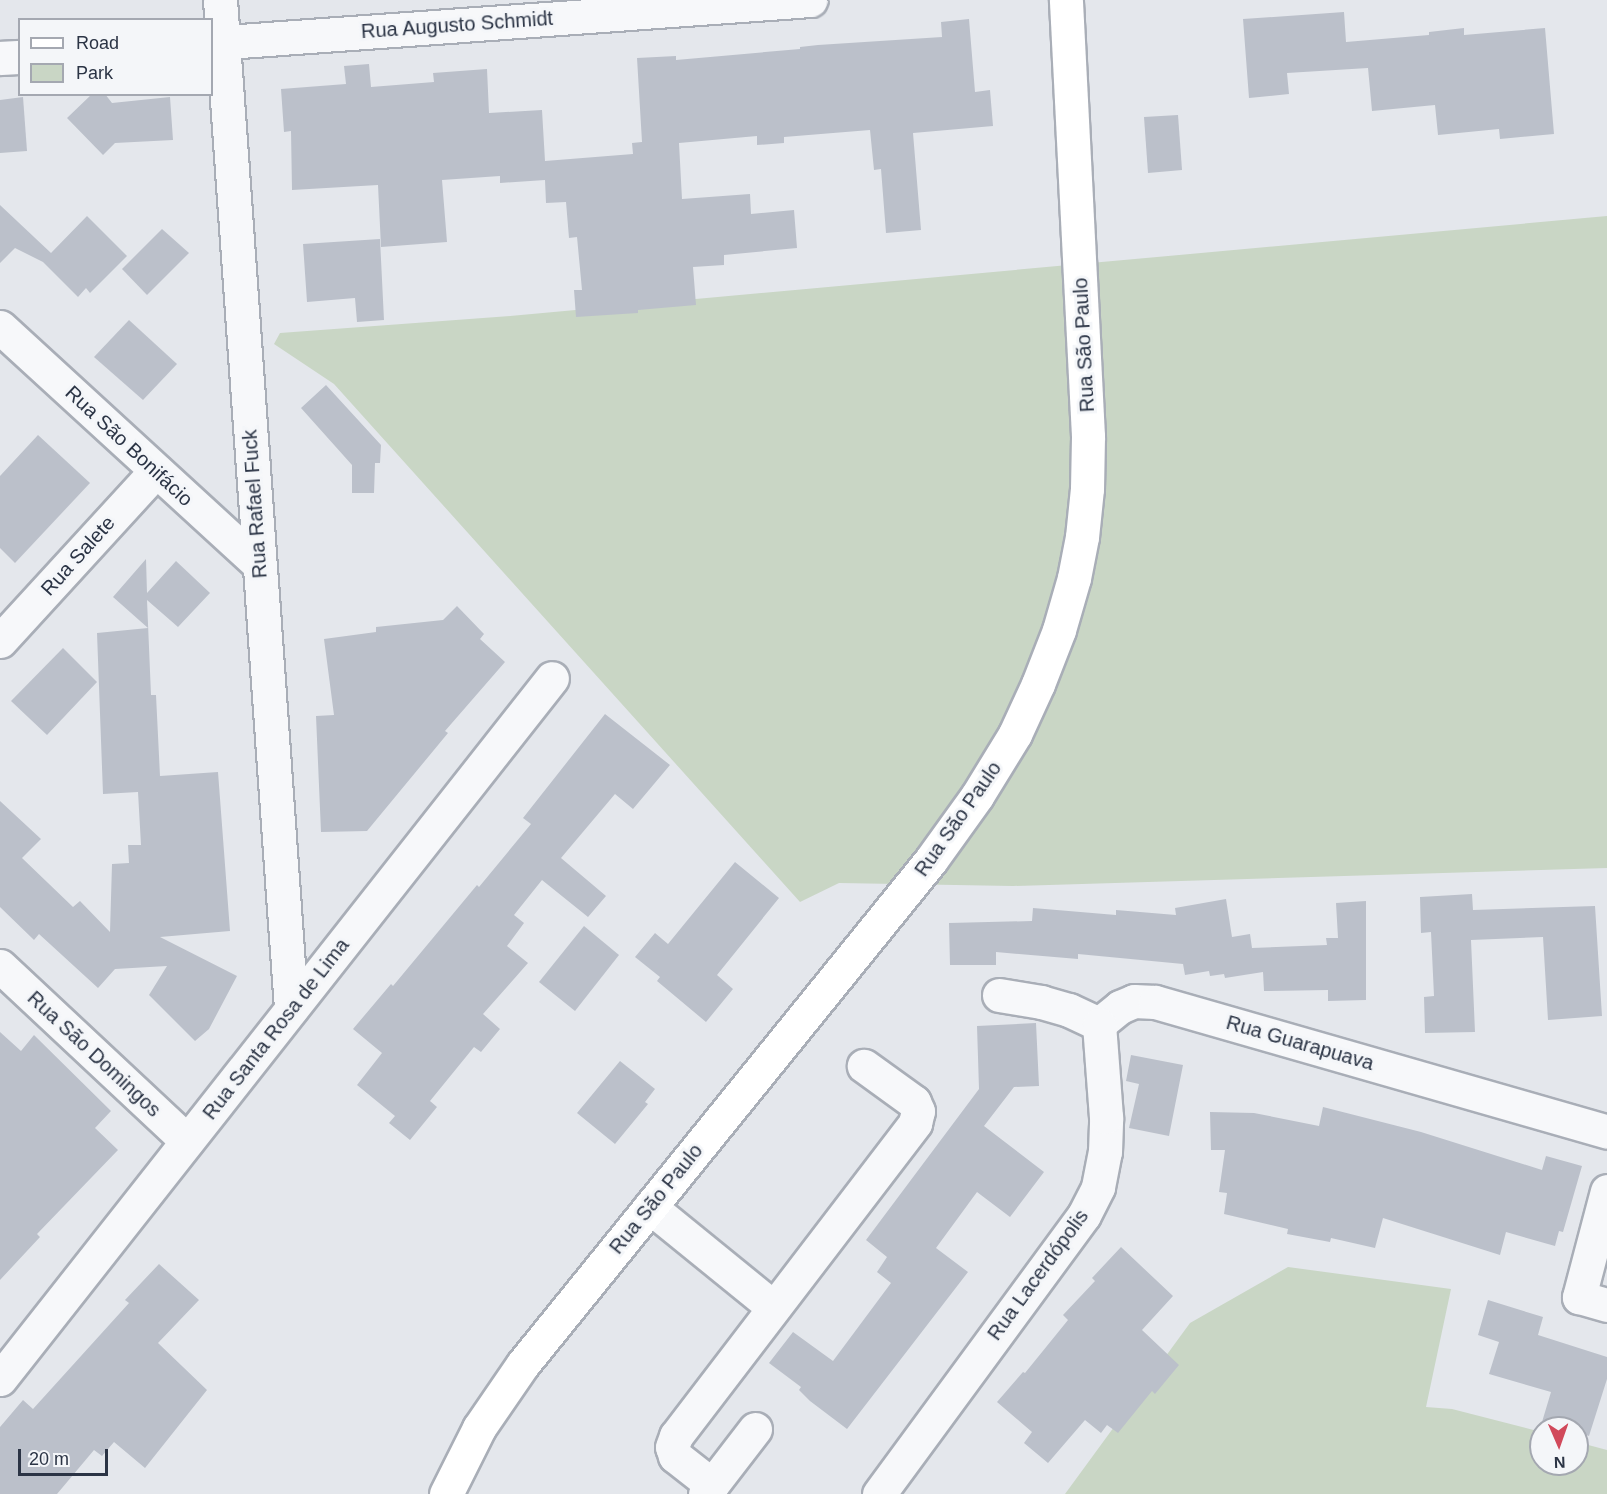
<!DOCTYPE html>
<html>
<head>
<meta charset="utf-8">
<style>
	body { margin:0 }
	#map { position:relative; width:1607px; height:1494px; overflow:hidden; background:#e4e7ec; font-family:Arial,sans-serif }
	div>[style] { position:absolute }
	.green>* { inset:0; background:#c9d6c5 }
	.building>* { inset:0; background:#bbc0ca }
	.roads { filter:drop-shadow(2px 0 #a9aeb7) drop-shadow(-2px 0 #a9aeb7) drop-shadow(0 2px #a9aeb7) drop-shadow(0 -2px #a9aeb7) }
	.minor>* { height:33px; margin:-16.5px; padding:0 16.5px; transform-origin:16.5px; border-radius:16.5px; background:#f7f8fa }
	.major>* { height:33px; margin:-16.5px; padding:0 16.5px; transform-origin:16.5px; border-radius:16.5px; background:#fff }
	span { translate:-50% -50%; white-space:nowrap; text-align:center; line-height:1.15; -webkit-text-stroke:6px #f4f6f9; paint-order:stroke }
	.street-label { font-size:20px; color:#2b3445 }
	.legend { position:absolute; left:18px; top:18px; width:195px; height:78px; box-sizing:border-box; background:#f4f6f9; border:2px solid #a4a8b1; margin:0; padding:8px 10px; list-style:none; font-size:18px; color:#2b3445 }
	.legend li { display:flex; align-items:center; gap:12px; height:30px }
	.legend b { width:30px; border:2px solid #a4a8b1 }
	.north { position:absolute; left:1529px; top:1416px; width:60px; height:60px; box-sizing:border-box; background:#f4f6f9; border:2px solid #a4a8b1; border-radius:50%; rotate:178deg; font-size:16px; font-weight:700; line-height:24px; text-align:center; color:#2b3445 }
	.north::after { content:''; display:block; margin:auto; width:21px; height:27px; background:#d1495b; clip-path:polygon(50% 0,100% 100%,50% 72%,0 100%) }
	.scale { position:absolute; left:18px; top:1449px; width:90px; height:27px; box-sizing:border-box; border:3px solid #2b3445; border-top:0; padding-left:8px; font-size:18px; line-height:21px; white-space:nowrap; color:#2b3445; -webkit-text-stroke:4px #f4f6f9; paint-order:stroke }
</style>
</head>
<body>
<div id="map">
	<div class="green">
		<div style="clip-path:polygon(1607px 216px,1607px 868px,1013px 886px,839px 883px,800px 902px,334px 384px,274px 344px,280px 333px,510px 316px)"></div>
		<div style="clip-path:polygon(1288px 1267px,1451px 1289px,1426px 1407px,1452px 1409px,1541px 1432px,1541px 1464px,1577px 1464px,1577px 1442px,1607px 1450px,1607px 1494px,1065px 1494px,1190px 1323px)"></div>
	</div>
	<div class="building">
		<div style="clip-path:polygon(1344px 12px,1346px 42px,1429px 35px,1429px 32px,1464px 28px,1464px 35px,1545px 28px,1554px 134px,1500px 139px,1499px 129px,1438px 135px,1435px 105px,1372px 111px,1368px 68px,1287px 73px,1289px 94px,1249px 98px,1243px 19px)"></div>
		<div style="clip-path:polygon(969px 19px,975px 92px,990px 90px,993px 126px,913px 133px,921px 230px,886px 233px,881px 169px,874px 170px,870px 130px,784px 137px,784px 143px,757px 145px,757px 136px,679px 143px,682px 199px,750px 194px,751px 214px,794px 210px,797px 248px,724px 255px,724px 265px,693px 267px,696px 305px,638px 310px,638px 313px,576px 317px,574px 290px,582px 290px,577px 237px,569px 238px,566px 202px,546px 203px,545px 180px,500px 183px,500px 176px,442px 180px,447px 242px,381px 247px,378px 185px,292px 190px,291px 131px,284px 132px,281px 89px,346px 84px,344px 66px,369px 64px,371px 87px,434px 82px,433px 73px,487px 69px,489px 113px,542px 110px,545px 161px,633px 154px,632px 143px,642px 142px,637px 58px,676px 56px,676px 60px,800px 49px,800px 47px,818px 45px,942px 37px,941px 22px)"></div>
		<div style="clip-path:polygon(92px 94px,105px 94px,112px 103px,170px 97px,173px 140px,115px 143px,103px 155px,67px 118px)"></div>
		<div style="clip-path:polygon(23px 97px,27px 151px,0 153px,0 100px)"></div>
		<div style="clip-path:polygon(1178px 115px,1182px 170px,1148px 173px,1144px 117px)"></div>
		<div style="clip-path:polygon(0 205px,51px 253px,87px 216px,127px 256px,90px 293px,86px 288px,78px 297px,43px 262px,15px 248px,0 263px)"></div>
		<div style="clip-path:polygon(162px 229px,189px 253px,147px 295px,122px 269px)"></div>
		<div style="clip-path:polygon(380px 239px,384px 320px,357px 322px,355px 298px,307px 302px,303px 244px)"></div>
		<div style="clip-path:polygon(129px 320px,177px 364px,143px 400px,94px 357px)"></div>
		<div style="clip-path:polygon(326px 385px,381px 445px,380px 463px,375px 463px,374px 493px,352px 493px,352px 465px,301px 408px)"></div>
		<div style="clip-path:polygon(38px 435px,90px 483px,15px 563px,0 548px,0 476px)"></div>
		<div style="clip-path:polygon(146px 559px,147px 593px,176px 561px,210px 593px,178px 627px,147px 600px,151px 695px,156px 695px,160px 776px,218px 772px,230px 931px,160px 937px,237px 976px,209px 1029px,195px 1041px,149px 995px,167px 966px,115px 969px,98px 988px,39px 934px,34px 940px,0 907px,0 801px,41px 839px,22px 858px,73px 907px,80px 901px,110px 932px,112px 864px,129px 863px,128px 845px,141px 845px,138px 792px,103px 794px,97px 633px,148px 628px,113px 597px)"></div>
		<div style="clip-path:polygon(457px 606px,484px 634px,480px 639px,505px 662px,445px 731px,448px 733px,367px 831px,321px 832px,316px 716px,334px 715px,324px 639px,376px 632px,376px 627px,443px 620px)"></div>
		<div style="clip-path:polygon(63px 648px,97px 682px,47px 735px,11px 701px)"></div>
		<div style="clip-path:polygon(605px 714px,670px 765px,633px 809px,615px 794px,561px 858px,606px 896px,588px 917px,542px 880px,514px 915px,524px 923px,507px 946px,528px 963px,483px 1014px,500px 1029px,481px 1052px,474px 1047px,430px 1101px,437px 1107px,410px 1140px,389px 1123px,395px 1116px,357px 1085px,382px 1053px,353px 1029px,391px 984px,393px 986px,477px 885px,479px 887px,531px 824px,523px 818px)"></div>
		<div style="clip-path:polygon(735px 862px,779px 898px,717px 975px,733px 989px,706px 1022px,657px 981px,660px 977px,635px 957px,655px 933px,668px 944px)"></div>
		<div style="clip-path:polygon(1472px 894px,1473px 910px,1595px 906px,1602px 1016px,1548px 1020px,1543px 937px,1471px 940px,1475px 1032px,1425px 1033px,1424px 997px,1434px 996px,1431px 932px,1421px 933px,1420px 897px)"></div>
		<div style="clip-path:polygon(1226px 899px,1232px 937px,1250px 934px,1252px 948px,1327px 945px,1326px 938px,1338px 938px,1336px 903px,1366px 901px,1366px 1000px,1328px 1001px,1328px 990px,1264px 991px,1263px 972px,1225px 978px,1224px 974px,1210px 976px,1209px 971px,1185px 975px,1183px 964px,1078px 954px,1078px 959px,996px 952px,996px 965px,950px 965px,949px 923px,1032px 921px,1033px 908px,1116px 915px,1116px 910px,1176px 915px,1175px 908px)"></div>
		<div style="clip-path:polygon(584px 926px,619px 955px,575px 1011px,539px 982px)"></div>
		<div style="clip-path:polygon(1036px 1023px,1039px 1086px,1014px 1087px,984px 1126px,1044px 1172px,1010px 1217px,977px 1192px,936px 1248px,968px 1272px,847px 1429px,810px 1401px,799px 1390px,801px 1387px,769px 1363px,793px 1332px,833px 1361px,891px 1283px,877px 1272px,887px 1257px,866px 1240px,979px 1089px,977px 1026px)"></div>
		<div style="clip-path:polygon(0 1032px,21px 1051px,34px 1035px,111px 1111px,95px 1128px,118px 1150px,37px 1234px,40px 1237px,0 1280px)"></div>
		<div style="clip-path:polygon(1131px 1055px,1183px 1065px,1169px 1136px,1129px 1128px,1139px 1084px,1126px 1081px)"></div>
		<div style="clip-path:polygon(620px 1061px,655px 1089px,645px 1102px,648px 1104px,615px 1144px,577px 1113px)"></div>
		<div style="clip-path:polygon(1323px 1107px,1421px 1132px,1542px 1170px,1546px 1156px,1582px 1166px,1563px 1232px,1559px 1231px,1555px 1246px,1506px 1232px,1500px 1255px,1383px 1218px,1375px 1248px,1331px 1238px,1330px 1242px,1287px 1234px,1288px 1229px,1224px 1214px,1227px 1193px,1219px 1192px,1225px 1150px,1211px 1150px,1210px 1112px,1254px 1113px,1319px 1126px)"></div>
		<div style="clip-path:polygon(1121px 1247px,1173px 1296px,1142px 1330px,1179px 1365px,1155px 1394px,1152px 1391px,1118px 1433px,1107px 1425px,1101px 1433px,1085px 1420px,1048px 1463px,1024px 1443px,1032px 1432px,997px 1402px,1023px 1372px,1025px 1373px,1068px 1320px,1063px 1315px,1095px 1281px,1092px 1278px)"></div>
		<div style="clip-path:polygon(159px 1264px,199px 1300px,158px 1343px,207px 1390px,145px 1468px,114px 1442px,102px 1456px,94px 1450px,57px 1494px,0 1494px,0 1427px,23px 1400px,33px 1409px,129px 1303px,125px 1300px)"></div>
		<div style="clip-path:polygon(1488px 1300px,1543px 1317px,1538px 1335px,1607px 1357px,1607px 1379px,1589px 1436px,1577px 1432px,1577px 1428px,1564px 1428px,1542px 1422px,1551px 1392px,1489px 1374px,1499px 1342px,1478px 1335px)"></div>
	</div>
	<div class="roads">
		<div class="minor">
			<div style="left:220px;top:0;width:1011px;rotate:85.97deg"></div>
			<div style="left:212px;top:43px;width:600px;rotate:-4.11deg"></div>
			<div style="left:0;top:58px;width:20px;rotate:-3deg"></div>
			<div style="left:0;top:327px;width:352px;rotate:42.5deg"></div>
			<div style="left:0;top:641px;width:231px;rotate:-47.5deg"></div>
			<div style="left:0;top:966px;width:256px;rotate:43.1deg"></div>
			<div style="left:999px;top:995px;width:43px;rotate:9.5deg"></div>
			<div style="left:1041px;top:1002px;width:29px;rotate:16deg"></div>
			<div style="left:1069px;top:1010px;width:33px;rotate:25deg"></div>
			<div style="left:1099px;top:1024px;width:27px;rotate:-39deg"></div>
			<div style="left:1120px;top:1007px;width:15px;rotate:-23deg"></div>
			<div style="left:1134px;top:1001px;width:21px;rotate:3deg"></div>
			<div style="left:1155px;top:1002px;width:470px;rotate:16deg"></div>
			<div style="left:1607px;top:1191px;width:110px;rotate:104.8deg"></div>
			<div style="left:1579px;top:1297px;width:29px;rotate:16deg"></div>
			<div style="left:650px;top:1207px;width:159px;rotate:39.1deg"></div>
			<div style="left:0;top:1379px;width:892px;rotate:-51.78deg"></div>
			<div style="left:712px;top:1485px;width:47px;rotate:-141.9deg"></div>
			<div style="left:675px;top:1456px;width:9px;rotate:-108deg"></div>
			<div style="left:672px;top:1447px;width:12px;rotate:-70deg"></div>
			<div style="left:676px;top:1436px;width:394px;rotate:-52.6deg"></div>
			<div style="left:915px;top:1123px;width:12px;rotate:-76deg"></div>
			<div style="left:918px;top:1111px;width:10px;rotate:-114deg"></div>
			<div style="left:914px;top:1102px;width:62px;rotate:-144.2deg"></div>
			<div style="left:705px;top:1494px;width:82px;rotate:-52.4deg"></div>
			<div style="left:879px;top:1494px;width:346px;rotate:-53.7deg"></div>
			<div style="left:1084px;top:1215px;width:31px;rotate:-63deg"></div>
			<div style="left:1098px;top:1187px;width:36px;rotate:-79deg"></div>
			<div style="left:1105px;top:1152px;width:35px;rotate:-88deg"></div>
			<div style="left:1106px;top:1117px;width:93px;rotate:-94.3deg"></div>
		</div>
		<div class="major">
			<div style="left:446px;top:1494px;width:74px;rotate:-63.4deg"></div>
			<div style="left:479px;top:1428px;width:78px;rotate:-55.5deg"></div>
			<div style="left:523px;top:1364px;width:648px;rotate:-51.01deg"></div>
			<div style="left:931px;top:860px;width:79px;rotate:-54.3deg"></div>
			<div style="left:977px;top:796px;width:73px;rotate:-58.5deg"></div>
			<div style="left:1015px;top:734px;width:55px;rotate:-65.3deg"></div>
			<div style="left:1038px;top:684px;width:58px;rotate:-68.7deg"></div>
			<div style="left:1059px;top:630px;width:54px;rotate:-73.9deg"></div>
			<div style="left:1074px;top:578px;width:42px;rotate:-79deg"></div>
			<div style="left:1082px;top:537px;width:48px;rotate:-84.1deg"></div>
			<div style="left:1087px;top:489px;width:53px;rotate:-88.9deg"></div>
			<div style="left:1088px;top:436px;width:437px;rotate:-92.9deg"></div>
		</div>
	</div>
	<div class="street-label">
		<span style="left:457px;top:25px;rotate:-4deg">Rua Augusto Schmidt</span>
		<span style="left:1084px;top:345px;rotate:-93deg">Rua São Paulo</span>
		<span style="left:129px;top:446px;rotate:43deg">Rua São Bonifácio</span>
		<span style="left:255px;top:504px;rotate:-94deg">Rua Rafael Fuck</span>
		<span style="left:78px;top:556px;rotate:-48deg">Rua Salete</span>
		<span style="left:958px;top:819px;rotate:-55deg">Rua São Paulo</span>
		<span style="left:276px;top:1029px;rotate:-52deg">Rua Santa Rosa de Lima</span>
		<span style="left:1300px;top:1043px;rotate:16deg">Rua Guarapuava</span>
		<span style="left:94px;top:1054px;rotate:43deg">Rua São Domingos</span>
		<span style="left:656px;top:1199px;rotate:-51deg">Rua São Paulo</span>
		<span style="left:1038px;top:1275px;rotate:-54deg">Rua Lacerdópolis</span>
	</div>
	<ul class="legend">
	<li><b style="height:8px;background:#fff"></b>Road</li>
	<li><b style="height:16px;background:#c9d6c5"></b>Park</li>
	</ul>
	<div class="north">N</div>
	<div class="scale">20 m</div>
</div>
</body>
</html>
